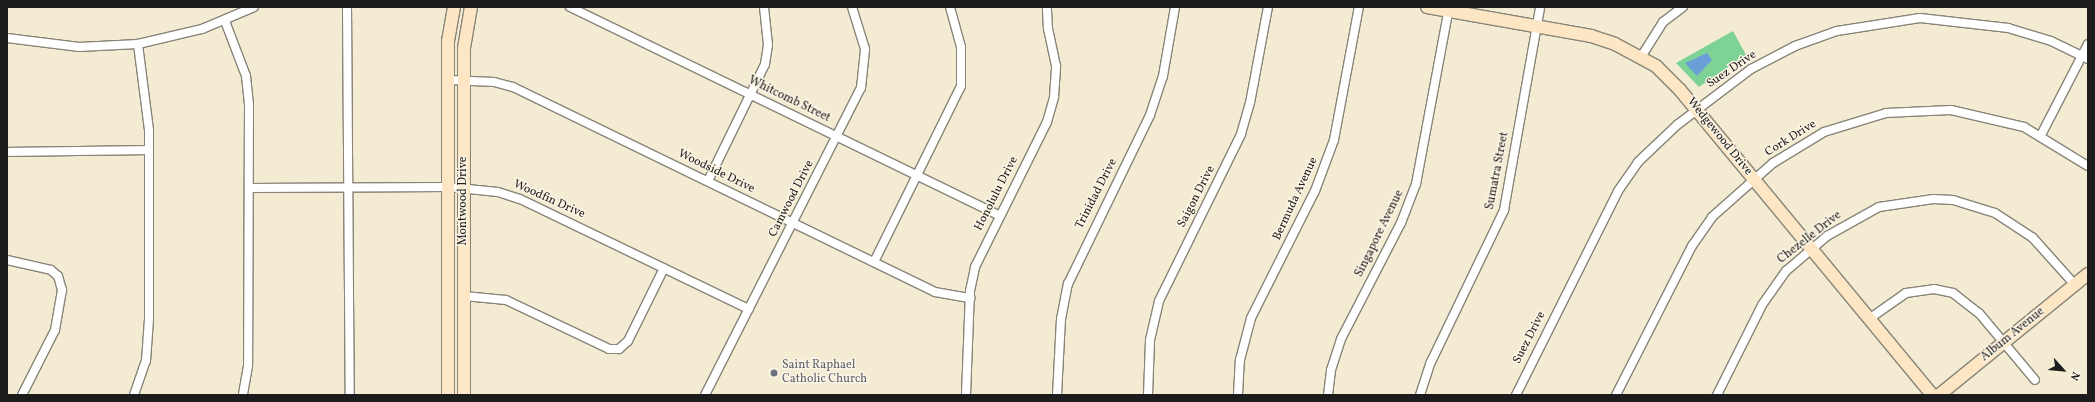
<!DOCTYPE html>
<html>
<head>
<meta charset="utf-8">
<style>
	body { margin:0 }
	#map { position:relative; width:2095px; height:402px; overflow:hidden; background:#f3ecd3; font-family:Vollkorn,serif }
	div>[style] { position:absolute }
	.green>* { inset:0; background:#7dd296 }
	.water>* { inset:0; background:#6a9fd7 }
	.roads { filter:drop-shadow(1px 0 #888478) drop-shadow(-1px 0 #888478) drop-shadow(0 1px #888478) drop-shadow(0 -1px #888478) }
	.street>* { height:8px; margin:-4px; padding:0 4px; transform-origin:4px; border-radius:4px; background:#fff }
	.secondary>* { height:12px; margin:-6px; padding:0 6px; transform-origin:6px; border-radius:6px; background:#fce6c4 }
	.dots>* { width:11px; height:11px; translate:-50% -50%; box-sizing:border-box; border:2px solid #fcf5e5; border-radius:50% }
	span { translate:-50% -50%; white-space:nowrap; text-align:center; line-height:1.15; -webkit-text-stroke:3px #fcf5e5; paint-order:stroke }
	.street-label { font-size:12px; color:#1c1c1c }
	.worship-label { font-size:12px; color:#5b616d }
	.left { translate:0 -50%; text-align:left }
	.frame { position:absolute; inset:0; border:8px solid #1c1c1c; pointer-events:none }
	.north { position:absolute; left:2043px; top:350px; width:40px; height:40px; -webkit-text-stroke:3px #fcf5e5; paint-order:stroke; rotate:117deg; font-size:11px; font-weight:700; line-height:16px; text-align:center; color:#1c1c1c }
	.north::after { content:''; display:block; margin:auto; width:14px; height:18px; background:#1c1c1c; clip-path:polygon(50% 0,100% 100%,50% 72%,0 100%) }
</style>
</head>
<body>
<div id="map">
	<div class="green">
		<div style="clip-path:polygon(1733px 31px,1746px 55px,1699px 87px,1676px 63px)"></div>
	</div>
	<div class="water">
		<div style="clip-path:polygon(1707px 53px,1712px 60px,1697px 76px,1685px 63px)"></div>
	</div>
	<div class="roads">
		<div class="street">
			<div style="left:347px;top:7px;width:388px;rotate:89.6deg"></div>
			<div style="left:570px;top:7px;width:476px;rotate:25.9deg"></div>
			<div style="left:225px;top:21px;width:59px;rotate:69.1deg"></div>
			<div style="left:246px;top:76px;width:29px;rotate:84deg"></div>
			<div style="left:249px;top:105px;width:261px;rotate:90.2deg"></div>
			<div style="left:248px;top:366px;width:29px;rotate:100deg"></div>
			<div style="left:7px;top:38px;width:73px;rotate:7.1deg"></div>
			<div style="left:79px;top:47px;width:59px;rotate:-2.9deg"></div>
			<div style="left:138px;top:44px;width:66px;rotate:-13.2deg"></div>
			<div style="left:202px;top:29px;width:56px;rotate:-22.9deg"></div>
			<div style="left:1641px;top:57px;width:41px;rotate:-57.8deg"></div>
			<div style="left:1663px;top:22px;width:25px;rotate:-37deg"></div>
			<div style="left:449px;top:80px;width:45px;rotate:2.5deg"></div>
			<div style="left:494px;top:82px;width:20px;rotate:15deg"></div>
			<div style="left:513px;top:87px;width:469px;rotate:25.9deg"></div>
			<div style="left:935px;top:292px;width:36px;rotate:10deg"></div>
			<div style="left:2041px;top:135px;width:102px;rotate:-62.7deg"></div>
			<div style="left:7px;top:152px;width:141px;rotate:-0.8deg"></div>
			<div style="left:708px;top:181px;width:130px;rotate:-64deg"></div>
			<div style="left:765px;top:64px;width:19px;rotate:-81deg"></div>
			<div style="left:768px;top:45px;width:38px;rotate:-96deg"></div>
			<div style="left:250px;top:188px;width:198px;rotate:-0.3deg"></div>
			<div style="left:448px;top:187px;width:50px;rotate:5.7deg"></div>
			<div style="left:498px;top:192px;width:23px;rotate:18deg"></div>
			<div style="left:520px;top:199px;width:254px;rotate:25.7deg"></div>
			<div style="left:7px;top:260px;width:45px;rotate:12.8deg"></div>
			<div style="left:51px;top:270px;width:9px;rotate:41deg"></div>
			<div style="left:58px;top:276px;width:15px;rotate:74deg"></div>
			<div style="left:62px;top:290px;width:41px;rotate:99.9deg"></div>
			<div style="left:55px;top:330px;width:73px;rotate:116.9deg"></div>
			<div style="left:874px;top:262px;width:196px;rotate:-63.7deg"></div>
			<div style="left:961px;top:86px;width:39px;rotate:-90deg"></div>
			<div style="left:961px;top:47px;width:41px;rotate:-105.4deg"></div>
			<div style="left:464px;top:296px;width:42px;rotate:5.4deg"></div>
			<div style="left:506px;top:300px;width:114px;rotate:25.4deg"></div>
			<div style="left:609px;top:349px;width:10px"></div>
			<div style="left:619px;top:349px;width:12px;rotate:-42deg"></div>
			<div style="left:628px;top:341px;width:81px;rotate:-63.7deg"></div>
			<div style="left:1869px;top:319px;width:45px;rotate:-35.1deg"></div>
			<div style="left:1906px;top:293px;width:28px;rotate:-8deg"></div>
			<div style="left:1934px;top:289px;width:19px;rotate:12deg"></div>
			<div style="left:1953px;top:293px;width:33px;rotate:38deg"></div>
			<div style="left:1979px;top:313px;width:87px;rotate:50.1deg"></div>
			<div style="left:134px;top:395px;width:36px;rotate:-71deg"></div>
			<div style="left:146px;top:361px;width:42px;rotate:-85.9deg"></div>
			<div style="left:149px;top:319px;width:189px;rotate:-90deg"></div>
			<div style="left:149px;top:130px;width:87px;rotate:-97.3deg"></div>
			<div style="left:705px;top:395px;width:344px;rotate:-63.1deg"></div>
			<div style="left:861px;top:88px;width:39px;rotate:-84deg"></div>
			<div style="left:865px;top:49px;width:44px;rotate:-107.2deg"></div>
			<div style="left:966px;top:395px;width:104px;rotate:-87.8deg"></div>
			<div style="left:970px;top:291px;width:25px;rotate:-78deg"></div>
			<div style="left:975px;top:267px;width:162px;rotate:-63.6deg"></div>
			<div style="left:1047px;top:122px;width:26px;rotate:-74deg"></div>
			<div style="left:1054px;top:97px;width:31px;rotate:-86deg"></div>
			<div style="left:1056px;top:66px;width:38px;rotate:-102deg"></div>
			<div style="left:1048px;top:29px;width:22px;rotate:-93deg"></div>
			<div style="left:1057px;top:395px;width:76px;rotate:-87deg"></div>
			<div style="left:1061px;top:319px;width:36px;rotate:-79deg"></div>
			<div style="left:1068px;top:284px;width:188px;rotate:-64.1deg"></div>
			<div style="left:1150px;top:115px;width:41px;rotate:-71.6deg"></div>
			<div style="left:1163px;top:76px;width:70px;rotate:-80.1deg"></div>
			<div style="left:1148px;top:395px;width:55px;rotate:-87.9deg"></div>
			<div style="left:1150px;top:340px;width:40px;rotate:-77deg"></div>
			<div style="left:1159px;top:301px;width:186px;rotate:-63.8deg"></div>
			<div style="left:1241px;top:134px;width:32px;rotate:-74deg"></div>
			<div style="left:1250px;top:103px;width:98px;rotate:-79.4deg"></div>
			<div style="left:1238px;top:395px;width:35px;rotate:-87deg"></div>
			<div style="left:1240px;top:360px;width:43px;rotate:-75.3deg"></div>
			<div style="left:1251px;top:318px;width:142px;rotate:-63.3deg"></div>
			<div style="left:1315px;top:191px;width:54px;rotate:-69.6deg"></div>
			<div style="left:1334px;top:140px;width:135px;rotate:-79.4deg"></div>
			<div style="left:1328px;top:395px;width:25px;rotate:-83deg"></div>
			<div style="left:1331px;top:370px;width:33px;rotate:-72deg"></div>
			<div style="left:1341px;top:339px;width:131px;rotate:-62.7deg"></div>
			<div style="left:1401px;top:223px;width:42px;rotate:-69deg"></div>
			<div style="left:1416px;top:184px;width:180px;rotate:-79.4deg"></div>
			<div style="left:1420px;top:395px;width:35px;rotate:-72deg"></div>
			<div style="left:1431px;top:362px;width:169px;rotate:-64.3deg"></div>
			<div style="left:1504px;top:210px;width:206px;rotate:-79.9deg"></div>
			<div style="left:1516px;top:395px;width:228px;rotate:-63.4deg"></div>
			<div style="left:1618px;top:191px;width:35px;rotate:-55deg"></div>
			<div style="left:1638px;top:162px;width:54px;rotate:-43.5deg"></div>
			<div style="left:1677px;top:125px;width:93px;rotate:-37.1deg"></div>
			<div style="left:1751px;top:69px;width:50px;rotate:-27.6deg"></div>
			<div style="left:1795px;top:46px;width:45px;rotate:-19.7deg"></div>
			<div style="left:1837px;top:31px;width:84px;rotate:-8.9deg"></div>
			<div style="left:1920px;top:18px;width:89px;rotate:6.5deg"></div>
			<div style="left:2008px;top:28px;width:45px;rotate:16.8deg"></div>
			<div style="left:2051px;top:41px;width:41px;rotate:25.9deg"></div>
			<div style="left:1616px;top:395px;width:167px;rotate:-63deg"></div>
			<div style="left:1692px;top:246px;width:35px;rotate:-55deg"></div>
			<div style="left:1712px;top:217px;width:81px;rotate:-41.5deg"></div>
			<div style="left:1773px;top:163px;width:60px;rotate:-31.3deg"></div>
			<div style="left:1824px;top:132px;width:65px;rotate:-17deg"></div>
			<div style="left:1886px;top:113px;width:65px;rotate:-2.6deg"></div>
			<div style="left:1951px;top:110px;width:75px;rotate:13.1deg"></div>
			<div style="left:2024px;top:127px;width:75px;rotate:31.4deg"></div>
			<div style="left:1717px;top:395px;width:101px;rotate:-63.4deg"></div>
			<div style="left:1762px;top:305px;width:42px;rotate:-54.8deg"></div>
			<div style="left:1786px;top:271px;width:54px;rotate:-40.5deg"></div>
			<div style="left:1827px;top:236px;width:60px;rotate:-29.1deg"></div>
			<div style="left:1879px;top:207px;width:55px;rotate:-8.4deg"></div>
			<div style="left:1933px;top:199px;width:20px;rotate:3deg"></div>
			<div style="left:1953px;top:200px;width:44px;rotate:17.2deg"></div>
			<div style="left:1995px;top:213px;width:45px;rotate:33.3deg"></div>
			<div style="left:2033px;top:238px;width:63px;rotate:48.2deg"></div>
		</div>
		<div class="secondary">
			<div style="left:1427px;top:7px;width:167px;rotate:10deg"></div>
			<div style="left:1591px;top:36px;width:25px;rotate:18deg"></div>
			<div style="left:1615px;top:44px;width:47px;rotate:28.2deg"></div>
			<div style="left:1656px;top:66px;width:34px;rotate:45deg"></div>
			<div style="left:1680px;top:90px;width:396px;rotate:50.4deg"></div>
			<div style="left:448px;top:395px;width:354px;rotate:-90deg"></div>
			<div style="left:448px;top:41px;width:35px;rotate:-80deg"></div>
			<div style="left:464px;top:395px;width:347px;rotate:-90deg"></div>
			<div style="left:464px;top:48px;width:42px;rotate:-80.3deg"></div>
			<div style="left:1939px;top:395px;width:192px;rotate:-39.1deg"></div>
		</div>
	</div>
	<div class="dots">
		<div style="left:774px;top:373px;background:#6b7280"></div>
	</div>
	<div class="street-label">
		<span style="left:1732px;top:70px;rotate:-34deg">Suez Drive</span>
		<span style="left:789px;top:100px;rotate:26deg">Whitcomb Street</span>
		<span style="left:1719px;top:137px;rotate:51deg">Wedgewood Drive</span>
		<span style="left:1791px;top:139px;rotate:-32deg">Cork Drive</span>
		<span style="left:1498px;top:171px;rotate:-79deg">Sumatra Street</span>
		<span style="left:716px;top:172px;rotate:26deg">Woodside Drive</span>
		<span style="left:997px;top:194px;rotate:-63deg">Honolulu Drive</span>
		<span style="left:1097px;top:194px;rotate:-63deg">Trinidad Drive</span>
		<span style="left:1197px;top:197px;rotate:-63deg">Saigon Drive</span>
		<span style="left:792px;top:199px;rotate:-63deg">Camwood Drive</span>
		<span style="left:1296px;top:199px;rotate:-65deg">Bermuda Avenue</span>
		<span style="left:549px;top:200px;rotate:24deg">Woodfin Drive</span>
		<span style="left:464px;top:201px;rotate:-90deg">Montwood Drive</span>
		<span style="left:1380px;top:234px;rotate:-64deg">Singapore Avenue</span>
		<span style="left:1810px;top:238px;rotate:-38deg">Chezelle Drive</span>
		<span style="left:2013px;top:335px;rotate:-39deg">Album Avenue</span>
		<span style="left:1530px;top:338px;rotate:-63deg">Suez Drive</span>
	</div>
	<div class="worship-label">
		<span class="left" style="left:782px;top:373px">Saint Raphael<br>Catholic Church</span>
	</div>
	<div class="frame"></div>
	<div class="north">N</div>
</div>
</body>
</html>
